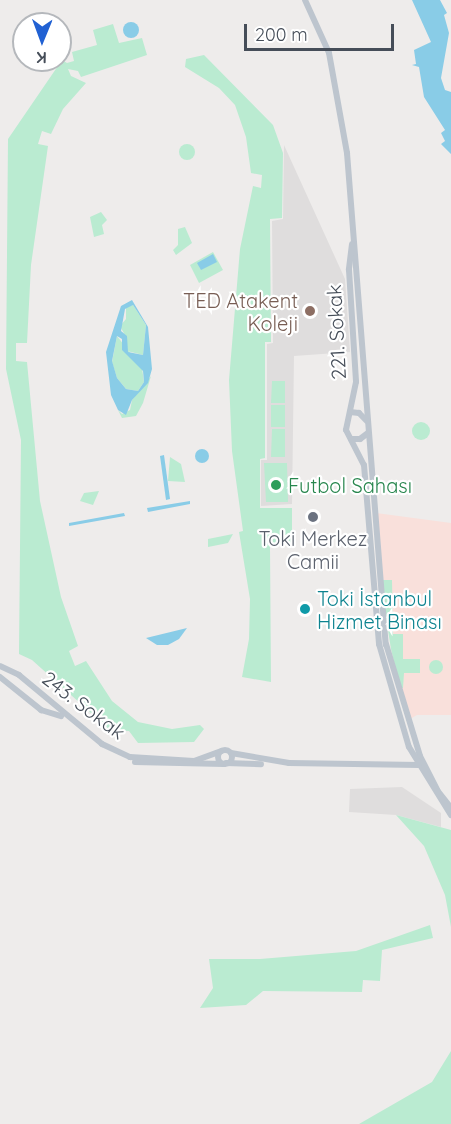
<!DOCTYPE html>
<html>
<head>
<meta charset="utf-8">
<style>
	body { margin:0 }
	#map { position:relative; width:451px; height:1124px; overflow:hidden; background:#eeeceb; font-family:Quicksand,sans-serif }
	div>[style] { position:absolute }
	.education>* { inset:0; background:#dfdddd }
	.medical>* { inset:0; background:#f9e0db }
	.green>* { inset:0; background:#baebd1 }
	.round { border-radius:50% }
	.water>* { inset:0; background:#89cce7 }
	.minor>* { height:6px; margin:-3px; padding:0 3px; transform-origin:3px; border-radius:3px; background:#bdc5ce }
	.minor>.ring { margin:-3px; padding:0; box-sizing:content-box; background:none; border:6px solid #bdc5ce; border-radius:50% }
	.dots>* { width:16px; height:16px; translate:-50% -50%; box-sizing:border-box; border:3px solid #fff; border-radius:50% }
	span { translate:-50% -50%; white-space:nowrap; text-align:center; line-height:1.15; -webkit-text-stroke:4.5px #fff; paint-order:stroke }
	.education-label { font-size:20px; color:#785e54 }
	.right { translate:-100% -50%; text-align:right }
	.street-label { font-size:20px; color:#454d58 }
	.leisure-label { font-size:20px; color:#27864d }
	.left { translate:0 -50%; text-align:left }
	.worship-label { font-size:20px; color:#5b616d }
	.culture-label { font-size:20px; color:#0d838f }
	.north { position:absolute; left:12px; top:12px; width:60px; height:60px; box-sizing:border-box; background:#fff; border:2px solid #b5b8bc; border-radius:50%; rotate:181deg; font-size:16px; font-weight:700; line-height:24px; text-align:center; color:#454d58 }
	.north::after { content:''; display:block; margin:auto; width:21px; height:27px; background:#2161d3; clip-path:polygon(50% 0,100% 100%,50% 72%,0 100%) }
	.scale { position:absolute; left:244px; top:24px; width:150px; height:27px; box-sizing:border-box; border:3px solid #454d58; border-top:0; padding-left:8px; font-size:18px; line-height:21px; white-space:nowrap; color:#454d58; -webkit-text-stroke:4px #fff; paint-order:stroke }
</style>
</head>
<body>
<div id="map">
	<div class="education">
		<div style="clip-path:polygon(284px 145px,345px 279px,350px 352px,294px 356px,292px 504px,261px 506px,261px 460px,267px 460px,267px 344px,273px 343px,272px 221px,283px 219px)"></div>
		<div style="clip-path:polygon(402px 787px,441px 813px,441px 827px,396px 815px,349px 812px,350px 789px)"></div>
	</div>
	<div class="medical">
		<div style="clip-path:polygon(376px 513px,451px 523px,451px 715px,417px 715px,410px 719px,391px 649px)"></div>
	</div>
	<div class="green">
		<div style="clip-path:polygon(113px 24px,119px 43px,142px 38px,147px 55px,81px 77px,78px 71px,68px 69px,71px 76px,86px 83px,63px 109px,51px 134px,42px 131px,38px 144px,48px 146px,31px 265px,27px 343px,16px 343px,16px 361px,27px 362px,40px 501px,61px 597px,78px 646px,69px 651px,75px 666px,86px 661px,112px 701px,138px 722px,172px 729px,200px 725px,204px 729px,194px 742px,138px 743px,129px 731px,110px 730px,32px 660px,19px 654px,21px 440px,6px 369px,8px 139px,62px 60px,67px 63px,74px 61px,72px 52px,97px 45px,93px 30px)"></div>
		<div style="clip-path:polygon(204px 55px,273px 125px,283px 153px,282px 218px,270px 219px,271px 342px,265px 342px,265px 458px,260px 459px,260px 508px,292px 508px,292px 544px,270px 546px,271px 682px,242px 677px,249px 639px,250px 599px,239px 532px,243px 531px,232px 451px,229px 380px,240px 249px,253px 186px,261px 188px,262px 175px,251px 173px,246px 137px,235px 105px,219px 88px,185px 67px,186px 59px)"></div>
		<div class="round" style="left:179px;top:144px;width:16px;height:16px"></div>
		<div style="clip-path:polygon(101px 212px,107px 220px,102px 225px,104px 234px,94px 237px,90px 217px)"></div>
		<div style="clip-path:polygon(185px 227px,192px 243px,176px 255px,173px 250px,178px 245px,178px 229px)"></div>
		<div style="clip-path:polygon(213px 252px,223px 270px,199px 283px,190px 265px)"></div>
		<div style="clip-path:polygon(133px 305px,146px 325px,143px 355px,127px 351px,127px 339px,120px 326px,126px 319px,126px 307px)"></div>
		<div style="clip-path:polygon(117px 336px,142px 368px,144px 382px,138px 391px,126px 389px,117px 378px,112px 362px)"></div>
		<div style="clip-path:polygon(151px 376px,143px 403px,136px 416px,122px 418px,118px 410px,122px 414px,130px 410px,132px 400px)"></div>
		<div style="clip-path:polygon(272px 381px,285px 381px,285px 403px,271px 403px)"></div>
		<div style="clip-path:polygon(271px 405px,285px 405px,285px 427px,271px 427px)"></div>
		<div class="round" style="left:412px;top:422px;width:18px;height:18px"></div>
		<div style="clip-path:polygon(272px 429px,285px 429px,285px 457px,271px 457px)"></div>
		<div style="clip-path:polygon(170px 457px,181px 464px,185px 482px,168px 481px)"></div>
		<div style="clip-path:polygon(264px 463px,287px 463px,288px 502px,266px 502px)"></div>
		<div style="clip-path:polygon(99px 491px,93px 505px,80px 501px,84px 493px)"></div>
		<div style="clip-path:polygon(233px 534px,228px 543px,208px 547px,208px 539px)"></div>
		<div style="clip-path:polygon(380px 580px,392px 580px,393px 634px,403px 634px,403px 659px,420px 659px,420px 673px,404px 673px,403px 688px,400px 688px,391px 649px)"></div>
		<div class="round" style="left:429px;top:660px;width:14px;height:14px"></div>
		<div style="clip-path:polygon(396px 815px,451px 830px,451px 927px,445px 895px,424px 846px)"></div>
		<div style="clip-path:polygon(430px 925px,433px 938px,382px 950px,380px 981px,363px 980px,362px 992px,263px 991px,246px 1005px,200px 1008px,213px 988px,209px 959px,260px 959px,356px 951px)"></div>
		<div style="clip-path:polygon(451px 1051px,451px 1124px,359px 1124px,432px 1082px)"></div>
	</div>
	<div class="water">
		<div style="clip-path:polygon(412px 0,440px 0,447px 13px,444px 15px,449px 33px,441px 78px,445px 90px,451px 92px,451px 154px,441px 144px,445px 141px,441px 133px,445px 130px,424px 97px,419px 67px,412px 65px,416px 64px,414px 50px,431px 42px)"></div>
		<div class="round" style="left:123px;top:22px;width:16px;height:16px"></div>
		<div style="clip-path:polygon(213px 254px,217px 262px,201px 270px,197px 263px)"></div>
		<div style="clip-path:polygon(evenodd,132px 300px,148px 327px,152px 369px,148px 383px,132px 400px,126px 415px,118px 410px,111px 395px,106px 352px,121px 306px,132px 300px,133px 305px,146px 325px,143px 355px,128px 352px,127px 336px,121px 331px,125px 309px,133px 305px,132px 300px,117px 336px,122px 339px,122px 350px,143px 371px,144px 382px,138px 391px,126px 389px,117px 378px,112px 361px,117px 336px)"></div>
		<div class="round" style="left:195px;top:449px;width:14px;height:14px"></div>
		<div style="clip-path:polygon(164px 455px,170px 499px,166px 500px,160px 456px)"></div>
		<div style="clip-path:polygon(190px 501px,190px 504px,148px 512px,147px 508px)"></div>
		<div style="clip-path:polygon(124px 513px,125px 516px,69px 526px,69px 523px)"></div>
		<div style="clip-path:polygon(187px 628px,179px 639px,168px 645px,157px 645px,146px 638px)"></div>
	</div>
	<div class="minor">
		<div style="left:305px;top:0;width:58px;rotate:65.6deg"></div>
		<div style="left:329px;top:53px;width:102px;rotate:79.8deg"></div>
		<div style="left:347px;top:153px;width:493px;rotate:85.5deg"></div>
		<div style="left:386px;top:644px;width:117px;rotate:73.1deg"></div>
		<div style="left:420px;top:756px;width:38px;rotate:63deg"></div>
		<div style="left:437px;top:790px;width:23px;rotate:52deg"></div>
		<div style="left:352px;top:244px;width:26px;rotate:97deg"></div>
		<div style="left:349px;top:270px;width:112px;rotate:86.4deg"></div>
		<div style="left:356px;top:382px;width:49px;rotate:101.8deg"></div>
		<div style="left:346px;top:430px;width:39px;rotate:63deg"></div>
		<div style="left:364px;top:465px;width:180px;rotate:85.2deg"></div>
		<div style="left:379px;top:644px;width:107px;rotate:73.8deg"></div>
		<div style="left:409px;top:747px;width:80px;rotate:58.3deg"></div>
		<div style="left:350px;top:412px;width:9px;rotate:6deg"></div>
		<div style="left:359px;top:413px;width:11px;rotate:45deg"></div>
		<div style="left:351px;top:439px;width:9px"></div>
		<div style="left:360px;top:439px;width:10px;rotate:-37deg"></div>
		<div style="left:0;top:666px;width:21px;rotate:25deg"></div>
		<div style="left:19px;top:675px;width:108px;rotate:39.7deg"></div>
		<div style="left:102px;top:744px;width:31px;rotate:25deg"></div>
		<div style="left:130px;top:757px;width:64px;rotate:3.6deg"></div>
		<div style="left:194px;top:761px;width:29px;rotate:-20deg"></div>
		<div style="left:0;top:677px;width:53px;rotate:38.8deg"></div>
		<div style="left:41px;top:710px;width:21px;rotate:17deg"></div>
		<div class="ring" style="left:218px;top:750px;width:8px;height:8px"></div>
		<div style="left:231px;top:753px;width:59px;rotate:9.8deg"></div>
		<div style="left:289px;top:763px;width:130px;rotate:0.9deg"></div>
		<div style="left:135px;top:762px;width:89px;rotate:1.3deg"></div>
		<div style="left:226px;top:763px;width:35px;rotate:2deg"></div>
	</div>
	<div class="dots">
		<div style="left:310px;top:311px;background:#8d6e63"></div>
		<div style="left:276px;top:485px;background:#2e9e5b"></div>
		<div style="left:313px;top:517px;background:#6b7280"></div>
		<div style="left:305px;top:609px;background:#0f9aa8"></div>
	</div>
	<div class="education-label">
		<span class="right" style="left:298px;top:312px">TED Atakent<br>Koleji</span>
	</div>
	<div class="street-label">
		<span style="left:336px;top:332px;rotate:-93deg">221. Sokak</span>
		<span style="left:84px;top:705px;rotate:37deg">243. Sokak</span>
	</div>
	<div class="leisure-label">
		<span class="left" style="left:288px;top:485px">Futbol Sahası</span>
	</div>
	<div class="worship-label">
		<span style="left:313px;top:550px">Toki Merkez<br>Camii</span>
	</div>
	<div class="culture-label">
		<span class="left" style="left:317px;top:610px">Toki İstanbul<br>Hizmet Binası</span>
	</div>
	<div class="north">K</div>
	<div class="scale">200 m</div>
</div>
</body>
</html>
